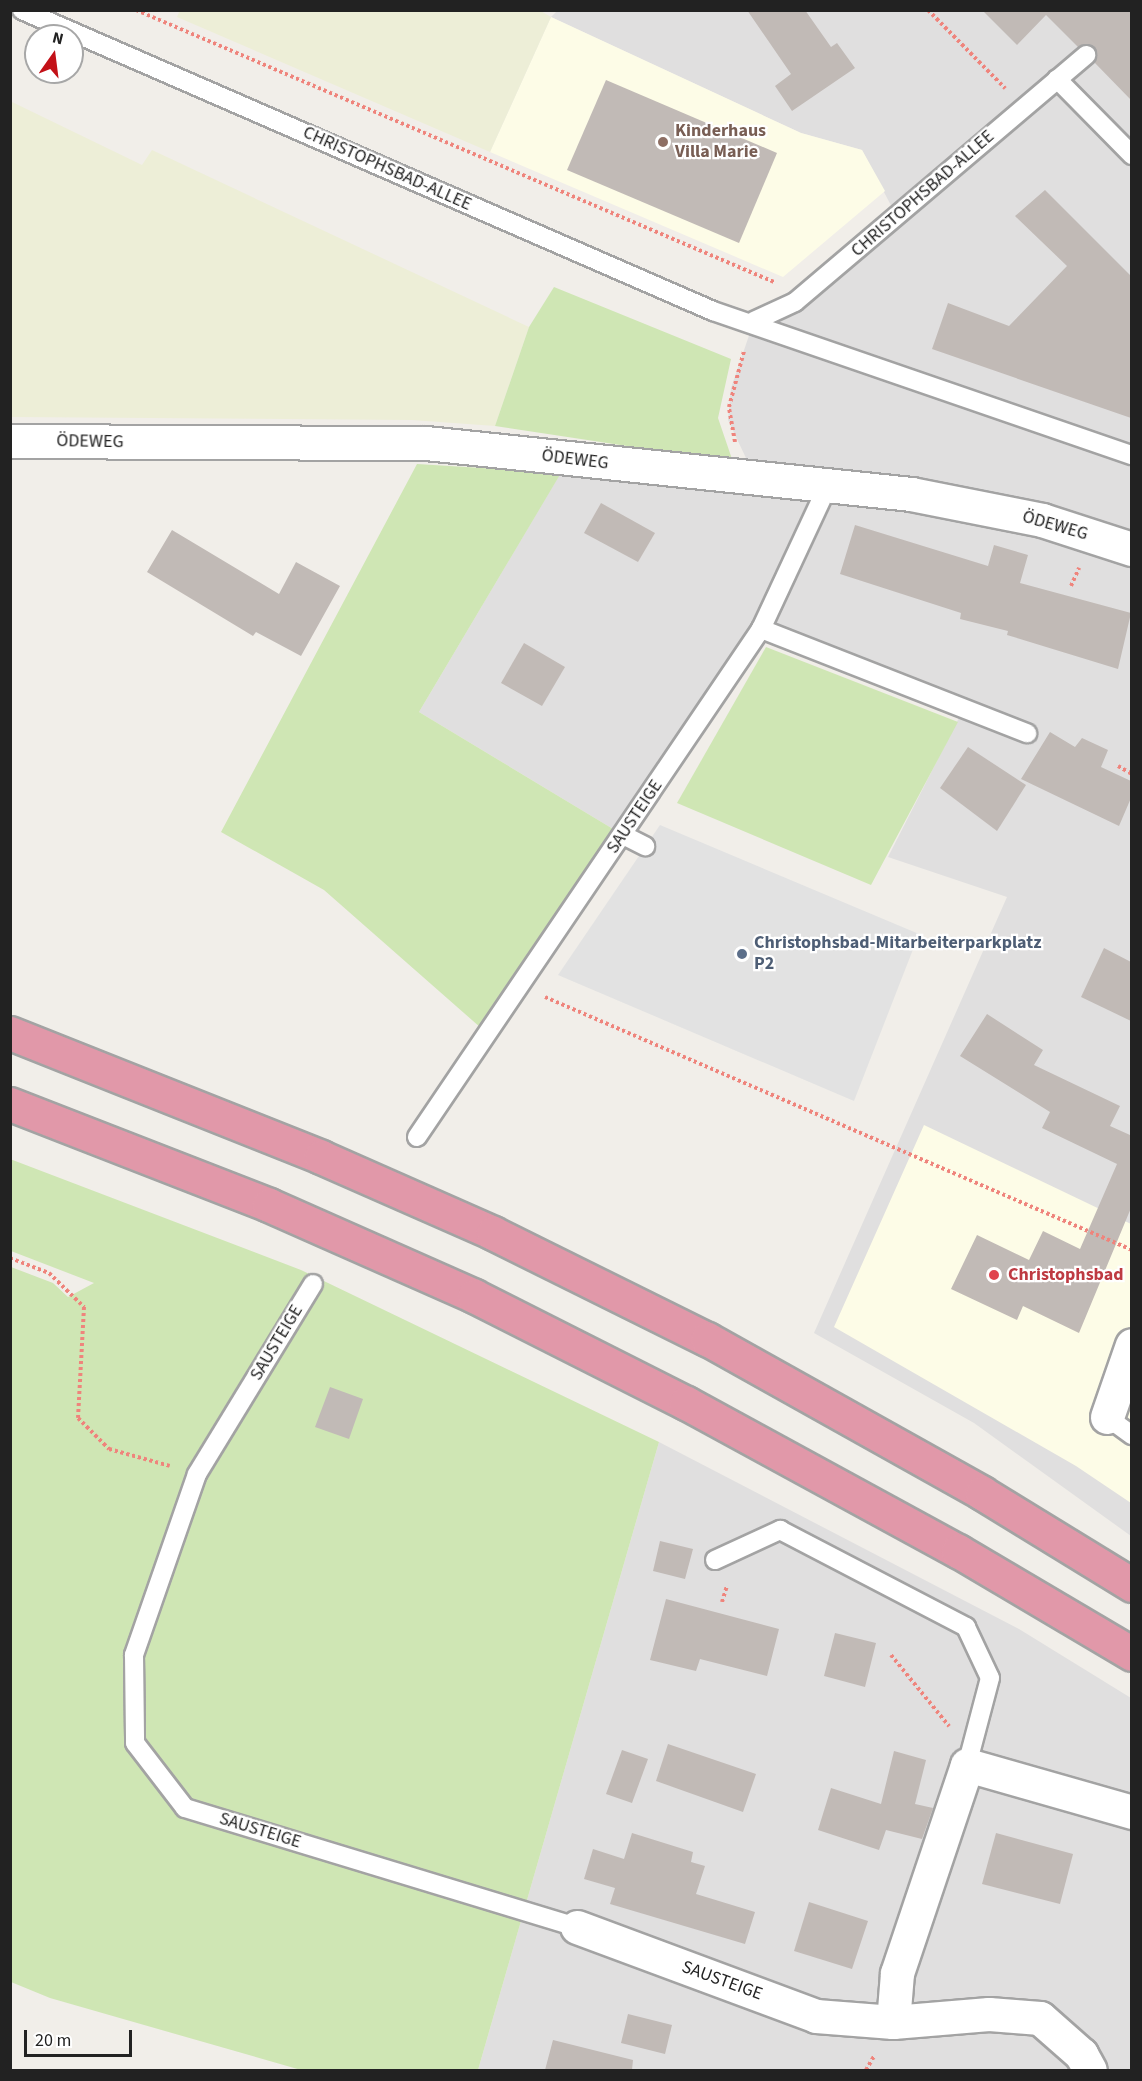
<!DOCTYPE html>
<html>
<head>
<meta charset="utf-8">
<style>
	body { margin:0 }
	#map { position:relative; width:1142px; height:2081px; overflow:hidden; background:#f1eee9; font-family:"Source Sans 3",sans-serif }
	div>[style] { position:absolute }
	.residential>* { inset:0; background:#e0dfdf }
	.education>* { inset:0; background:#fdfce7 }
	.farmland>* { inset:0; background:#edeed7 }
	.grass>* { inset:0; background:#cfe6b4 }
	.parking>* { inset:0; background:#e2e2e2 }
	.building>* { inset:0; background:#c1bab6 }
	.path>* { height:4px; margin-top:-2px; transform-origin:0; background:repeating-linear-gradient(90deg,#ef847c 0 3px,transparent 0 6px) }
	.roads { filter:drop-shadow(2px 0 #a3a3a3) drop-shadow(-2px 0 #a3a3a3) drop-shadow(0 2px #a3a3a3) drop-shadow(0 -2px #a3a3a3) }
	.lane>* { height:18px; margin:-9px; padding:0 9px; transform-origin:9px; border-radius:9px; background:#fff }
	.street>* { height:33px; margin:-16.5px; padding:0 16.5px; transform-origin:16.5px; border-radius:16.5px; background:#fff }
	.highway>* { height:33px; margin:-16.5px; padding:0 16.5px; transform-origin:16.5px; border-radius:16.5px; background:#e198a9 }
	.dots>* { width:16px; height:16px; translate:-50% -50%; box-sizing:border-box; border:3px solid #fff; border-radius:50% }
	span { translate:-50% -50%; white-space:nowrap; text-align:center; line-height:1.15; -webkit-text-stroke:4.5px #fff; paint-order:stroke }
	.education-label { font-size:18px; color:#785e54; font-weight:700 }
	.left { translate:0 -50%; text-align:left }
	.street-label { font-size:18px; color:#222 }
	.service-label { font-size:18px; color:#4e5e75; font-weight:700 }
	.health-label { font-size:18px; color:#be3a42; font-weight:700 }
	.frame { position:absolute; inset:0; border:12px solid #222; pointer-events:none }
	.north { position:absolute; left:24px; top:24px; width:60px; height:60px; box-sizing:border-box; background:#fff; border:2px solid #a7a7a7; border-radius:50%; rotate:14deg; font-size:16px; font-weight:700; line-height:24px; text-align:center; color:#222 }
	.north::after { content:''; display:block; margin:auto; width:21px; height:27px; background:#c31118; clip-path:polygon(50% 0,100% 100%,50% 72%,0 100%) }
	.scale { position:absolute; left:24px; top:2030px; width:108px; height:27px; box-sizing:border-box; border:3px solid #222; border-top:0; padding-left:8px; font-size:18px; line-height:21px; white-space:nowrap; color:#222; -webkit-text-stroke:4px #fff; paint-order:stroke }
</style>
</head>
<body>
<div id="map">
	<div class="residential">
		<div style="clip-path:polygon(557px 11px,1131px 11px,1131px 1536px,974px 1423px,814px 1333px,1007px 897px,888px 857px,964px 708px,761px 629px,623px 835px,419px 712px,569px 459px,754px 475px,728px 420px,731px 388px,754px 321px,897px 217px,862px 150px,801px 133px,551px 17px)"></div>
		<div style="clip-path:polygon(659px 1442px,1019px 1629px,1131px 1698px,1131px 2070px,478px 2070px)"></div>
	</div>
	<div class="education">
		<div style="clip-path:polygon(551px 17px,801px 133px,862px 150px,885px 191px,783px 277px,490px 152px)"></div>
		<div style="clip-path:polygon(924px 1125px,1131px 1224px,1131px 1503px,1076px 1466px,834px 1327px)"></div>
	</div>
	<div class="farmland">
		<div style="clip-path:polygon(180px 10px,539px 10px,551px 17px,490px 152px,177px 17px)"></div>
		<div style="clip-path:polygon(10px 101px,142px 165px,152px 150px,529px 327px,495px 426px,412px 420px,11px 417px)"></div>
	</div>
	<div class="grass">
		<div style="clip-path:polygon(554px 287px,731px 359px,718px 418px,733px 462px,495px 426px,529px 327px)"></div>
		<div style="clip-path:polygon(417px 464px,561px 473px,419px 712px,623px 835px,489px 1035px,324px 890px,221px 832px)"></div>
		<div style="clip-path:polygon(766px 647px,958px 722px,871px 885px,677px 803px)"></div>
		<div style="clip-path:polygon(10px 1159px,301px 1270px,659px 1442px,478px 2070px,301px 2070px,50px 1998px,11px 1982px,11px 1267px,53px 1283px,68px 1297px,94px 1283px,11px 1251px)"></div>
	</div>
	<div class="parking">
		<div style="clip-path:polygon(660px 825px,919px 934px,854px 1101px,558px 975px)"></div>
	</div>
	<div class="building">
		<div style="clip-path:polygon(747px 10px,805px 10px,831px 47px,837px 43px,855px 68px,792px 111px,775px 86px,791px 74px)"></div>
		<div style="clip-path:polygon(982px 10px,1131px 10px,1131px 100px,1094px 62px,1094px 47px,1078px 47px,1046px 15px,1017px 45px)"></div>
		<div style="clip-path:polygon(606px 80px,777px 153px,739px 243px,567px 170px)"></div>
		<div style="clip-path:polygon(1045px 190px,1131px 276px,1131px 418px,932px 349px,948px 303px,1009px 326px,1067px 266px,1015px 216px)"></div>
		<div style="clip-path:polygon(601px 503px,655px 533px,638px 562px,584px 533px)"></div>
		<div style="clip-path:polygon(855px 525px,988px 566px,994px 545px,1028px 555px,1020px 583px,1131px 613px,1118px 669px,1007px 635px,1008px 631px,960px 619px,961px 613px,840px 574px)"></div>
		<div style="clip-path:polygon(172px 530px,279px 594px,296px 562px,340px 586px,301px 656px,256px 632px,253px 636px,147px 572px)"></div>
		<div style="clip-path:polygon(524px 643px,565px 667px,542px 706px,501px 683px)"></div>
		<div style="clip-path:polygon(1050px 732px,1075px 747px,1082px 738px,1108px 750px,1101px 767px,1131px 781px,1131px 798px,1119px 826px,1021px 779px)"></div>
		<div style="clip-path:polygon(968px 747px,1026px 785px,997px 831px,940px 788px)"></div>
		<div style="clip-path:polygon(1104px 948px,1131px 962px,1131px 1021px,1081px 997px)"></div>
		<div style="clip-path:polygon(987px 1014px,1043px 1050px,1034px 1065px,1120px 1106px,1110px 1126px,1130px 1135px,1131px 1131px,1131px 1208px,1079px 1333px,1023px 1306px,1017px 1320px,951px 1289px,977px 1235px,1029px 1260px,1043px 1231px,1080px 1249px,1117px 1164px,1042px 1128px,1050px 1112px,960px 1056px)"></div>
		<div style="clip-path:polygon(330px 1387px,363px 1399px,349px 1439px,315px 1427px)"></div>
		<div style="clip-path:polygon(660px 1541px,693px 1549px,685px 1579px,653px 1571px)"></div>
		<div style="clip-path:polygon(666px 1599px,779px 1629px,767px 1676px,700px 1659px,696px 1671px,650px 1660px)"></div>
		<div style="clip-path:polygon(835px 1633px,876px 1643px,865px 1687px,824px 1676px)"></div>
		<div style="clip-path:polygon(668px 1744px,756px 1774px,743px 1812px,656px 1781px)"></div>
		<div style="clip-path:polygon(622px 1750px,648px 1759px,632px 1803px,606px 1794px)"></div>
		<div style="clip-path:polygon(894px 1751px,926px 1760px,915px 1804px,933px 1808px,922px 1839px,886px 1830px,879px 1850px,818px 1830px,831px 1788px,881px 1804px)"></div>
		<div style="clip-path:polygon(632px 1833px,693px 1852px,691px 1862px,705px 1866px,696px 1894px,755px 1912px,745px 1944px,610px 1904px,615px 1888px,584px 1879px,593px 1849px,624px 1859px)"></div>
		<div style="clip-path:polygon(996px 1833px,1073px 1854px,1060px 1904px,982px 1884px)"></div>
		<div style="clip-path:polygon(809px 1902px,868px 1921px,852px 1969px,794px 1951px)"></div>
		<div style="clip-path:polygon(628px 2014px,672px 2025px,665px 2054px,621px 2043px)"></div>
		<div style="clip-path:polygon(553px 2040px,633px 2060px,632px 2070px,545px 2070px)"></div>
	</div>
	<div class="path">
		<div style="left:136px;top:10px;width:694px;rotate:23.09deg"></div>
		<div style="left:928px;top:10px;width:110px;rotate:45.4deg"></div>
		<div style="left:735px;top:442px;width:36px;rotate:-100deg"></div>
		<div style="left:729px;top:407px;width:58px;rotate:-75deg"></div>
		<div style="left:1071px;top:586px;width:20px;rotate:-66deg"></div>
		<div style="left:1118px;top:766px;width:16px;rotate:30deg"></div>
		<div style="left:545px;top:997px;width:639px;rotate:23.32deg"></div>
		<div style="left:10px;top:1258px;width:42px;rotate:21deg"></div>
		<div style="left:49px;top:1273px;width:49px;rotate:44.2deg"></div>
		<div style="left:84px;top:1307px;width:111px;rotate:93.1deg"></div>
		<div style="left:78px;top:1418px;width:44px;rotate:45deg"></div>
		<div style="left:109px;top:1449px;width:63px;rotate:15.6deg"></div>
		<div style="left:722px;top:1602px;width:17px;rotate:-73deg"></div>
		<div style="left:891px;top:1655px;width:92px;rotate:50.8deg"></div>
		<div style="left:866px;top:2070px;width:16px;rotate:-60deg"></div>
	</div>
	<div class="roads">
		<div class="lane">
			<div style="left:22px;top:10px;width:754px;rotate:23.54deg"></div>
			<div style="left:713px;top:311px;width:443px;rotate:19deg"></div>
			<div style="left:1057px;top:79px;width:107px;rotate:45.4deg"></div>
			<div style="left:754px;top:321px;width:45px;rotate:-24.9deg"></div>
			<div style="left:795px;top:302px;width:382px;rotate:-40.3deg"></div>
			<div style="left:761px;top:629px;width:286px;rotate:21.4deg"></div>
			<div style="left:623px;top:835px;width:25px;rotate:27deg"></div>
			<div style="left:417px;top:1137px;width:614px;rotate:-55.9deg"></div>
			<div style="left:761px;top:629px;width:161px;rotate:-65deg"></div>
			<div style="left:313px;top:1284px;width:223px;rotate:121.4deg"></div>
			<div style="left:197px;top:1474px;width:192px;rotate:109.2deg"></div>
			<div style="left:134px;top:1655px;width:88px;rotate:89.3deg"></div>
			<div style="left:135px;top:1743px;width:82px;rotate:52.4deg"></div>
			<div style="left:185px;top:1808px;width:410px;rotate:16.9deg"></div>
			<div style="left:1107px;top:1417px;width:31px;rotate:36deg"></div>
			<div style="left:715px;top:1560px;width:72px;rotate:-24.8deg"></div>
			<div style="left:780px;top:1530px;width:210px;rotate:27.5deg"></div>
			<div style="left:966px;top:1627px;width:56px;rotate:64.8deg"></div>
			<div style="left:990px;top:1678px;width:90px;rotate:104.8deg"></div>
		</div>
		<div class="street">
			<div style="left:10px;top:441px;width:416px;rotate:0.3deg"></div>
			<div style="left:426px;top:443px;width:488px;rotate:6deg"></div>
			<div style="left:911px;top:494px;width:134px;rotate:11.2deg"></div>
			<div style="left:1042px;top:520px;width:95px;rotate:17.9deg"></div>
			<div style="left:1107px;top:1417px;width:76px;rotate:-70.9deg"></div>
			<div style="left:577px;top:1927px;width:255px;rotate:20.4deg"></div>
			<div style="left:816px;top:2016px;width:77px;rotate:4.5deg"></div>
			<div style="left:893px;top:2022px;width:96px;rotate:-4.8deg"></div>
			<div style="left:989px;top:2014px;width:51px;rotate:4.5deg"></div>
			<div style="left:1040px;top:2018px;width:55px;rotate:41.3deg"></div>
			<div style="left:1081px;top:2054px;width:18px;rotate:61deg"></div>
			<div style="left:893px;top:2022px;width:49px;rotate:-85.3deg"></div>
			<div style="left:897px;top:1973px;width:219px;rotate:-71.4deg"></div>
			<div style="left:967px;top:1765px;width:172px;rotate:15.9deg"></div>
		</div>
		<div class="highway">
			<div style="left:10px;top:1033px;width:335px;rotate:21.7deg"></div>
			<div style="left:321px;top:1157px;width:188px;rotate:23.8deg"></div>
			<div style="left:493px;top:1233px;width:239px;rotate:26.4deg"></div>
			<div style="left:707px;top:1339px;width:315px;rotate:29.2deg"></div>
			<div style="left:982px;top:1493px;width:176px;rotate:31.5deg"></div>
			<div style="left:10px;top:1104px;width:278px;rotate:21.3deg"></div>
			<div style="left:269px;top:1205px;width:224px;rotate:23.9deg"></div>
			<div style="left:474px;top:1296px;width:237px;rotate:26.8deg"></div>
			<div style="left:686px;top:1403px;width:310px;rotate:28.6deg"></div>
			<div style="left:958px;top:1551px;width:202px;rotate:30.6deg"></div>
		</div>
	</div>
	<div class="dots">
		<div style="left:663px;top:142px;background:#8d6e63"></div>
		<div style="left:742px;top:954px;background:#5c6f8a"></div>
		<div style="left:994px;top:1275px;background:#e0444e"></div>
	</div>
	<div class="education-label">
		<span class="left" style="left:675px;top:142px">Kinderhaus<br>Villa Marie</span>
	</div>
	<div class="street-label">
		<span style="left:387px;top:169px;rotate:24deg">CHRISTOPHSBAD-ALLEE</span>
		<span style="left:923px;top:194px;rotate:-41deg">CHRISTOPHSBAD-ALLEE</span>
		<span style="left:90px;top:442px;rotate:1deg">ÖDEWEG</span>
		<span style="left:575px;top:460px;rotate:7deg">ÖDEWEG</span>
		<span style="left:1055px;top:526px;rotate:16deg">ÖDEWEG</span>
		<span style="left:635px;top:817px;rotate:-56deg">SAUSTEIGE</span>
		<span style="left:277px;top:1343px;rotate:-59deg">SAUSTEIGE</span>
		<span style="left:260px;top:1831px;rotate:17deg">SAUSTEIGE</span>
		<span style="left:722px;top:1981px;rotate:20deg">SAUSTEIGE</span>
	</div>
	<div class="service-label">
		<span class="left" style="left:754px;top:954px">Christophsbad-Mitarbeiterparkplatz<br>P2</span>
	</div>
	<div class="health-label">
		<span class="left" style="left:1008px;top:1275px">Christophsbad</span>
	</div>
	<div class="frame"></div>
	<div class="north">N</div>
	<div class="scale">20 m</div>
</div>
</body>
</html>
